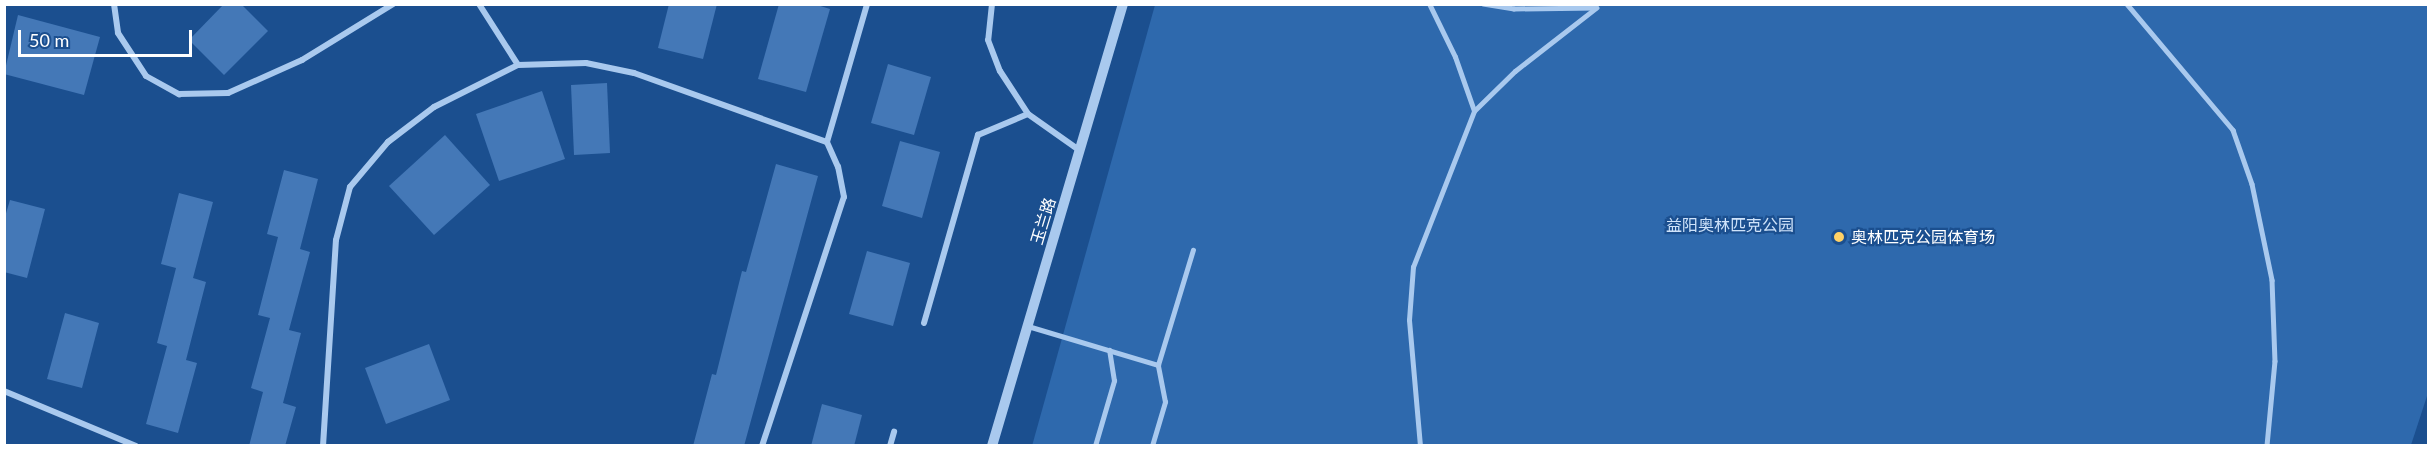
<!DOCTYPE html>
<html>
<head>
<meta charset="utf-8">
<style>
	body { margin:0 }
	#map { position:relative; width:2433px; height:450px; overflow:hidden; background:#1b4f8f; font-family:Lato,"Noto Sans SC",sans-serif }
	div>[style] { position:absolute }
	.green>* { inset:0; background:#2e69ad }
	.building>* { inset:0; background:#4478b7 }
	.service>* { height:4.5px; margin:-2.25px; padding:0 2.25px; transform-origin:2.25px; border-radius:2.25px; background:#a9c9ee }
	.minor>* { height:6px; margin:-3px; padding:0 3px; transform-origin:3px; border-radius:3px; background:#a9c9ee }
	.tertiary>* { height:10px; margin:-5px; padding:0 5px; transform-origin:5px; border-radius:5px; background:#a9c9ee }
	.dots>* { width:16px; height:16px; translate:-50% -50%; box-sizing:border-box; border:3px solid #1b4f8f; border-radius:50% }
	span { translate:-50% -50%; white-space:nowrap; text-align:center; line-height:1.15; -webkit-text-stroke:4.5px #1b4f8f; paint-order:stroke }
	.street-label { font-size:16px; color:#fff }
	.park-label { font-size:16px; color:#cfe3fa }
	.poi-label { font-size:16px; color:#fff }
	.left { translate:0 -50%; text-align:left }
	.frame { position:absolute; inset:0; border:6px solid #fff; pointer-events:none }
	.scale { position:absolute; left:18px; top:30px; width:174px; height:27px; box-sizing:border-box; border:3px solid #fff; border-top:0; padding-left:8px; font-size:18px; line-height:21px; white-space:nowrap; color:#fff; -webkit-text-stroke:4px #1b4f8f; paint-order:stroke }
</style>
</head>
<body>
<div id="map">
	<div class="green">
		<div style="clip-path:polygon(1155px 5px,2428px 5px,2428px 393px,2411px 445px,1032px 446px)"></div>
	</div>
	<div class="building">
		<div style="clip-path:polygon(224px 4px,241px 4px,268px 31px,224px 75px,189px 40px)"></div>
		<div style="clip-path:polygon(669px 4px,717px 4px,703px 59px,658px 48px)"></div>
		<div style="clip-path:polygon(779px 4px,814px 4px,830px 9px,806px 92px,758px 79px)"></div>
		<div style="clip-path:polygon(18px 15px,100px 37px,84px 95px,4px 74px)"></div>
		<div style="clip-path:polygon(888px 64px,931px 77px,914px 135px,871px 123px)"></div>
		<div style="clip-path:polygon(607px 83px,610px 153px,574px 155px,571px 85px)"></div>
		<div style="clip-path:polygon(542px 91px,565px 159px,499px 181px,476px 114px)"></div>
		<div style="clip-path:polygon(445px 135px,490px 185px,434px 235px,389px 186px)"></div>
		<div style="clip-path:polygon(900px 141px,940px 152px,922px 218px,882px 206px)"></div>
		<div style="clip-path:polygon(776px 164px,818px 176px,744px 446px,693px 446px,712px 374px,716px 375px,742px 271px,746px 272px)"></div>
		<div style="clip-path:polygon(284px 170px,318px 179px,300px 249px,310px 252px,289px 330px,301px 333px,283px 403px,296px 407px,285px 446px,249px 446px,263px 392px,251px 388px,270px 318px,258px 315px,278px 237px,267px 234px)"></div>
		<div style="clip-path:polygon(179px 193px,213px 202px,193px 278px,206px 282px,186px 360px,197px 363px,178px 433px,146px 424px,167px 346px,157px 343px,176px 268px,161px 264px)"></div>
		<div style="clip-path:polygon(10px 200px,45px 209px,27px 278px,4px 272px,4px 220px)"></div>
		<div style="clip-path:polygon(867px 251px,910px 263px,893px 326px,849px 314px)"></div>
		<div style="clip-path:polygon(65px 313px,99px 323px,82px 388px,47px 379px)"></div>
		<div style="clip-path:polygon(429px 344px,450px 400px,386px 424px,365px 368px)"></div>
		<div style="clip-path:polygon(822px 404px,862px 415px,854px 446px,811px 446px)"></div>
	</div>
	<div class="service">
		<div style="left:2127px;top:4px;width:165px;rotate:49.9deg"></div>
		<div style="left:2233px;top:130px;width:57px;rotate:70.6deg"></div>
		<div style="left:2252px;top:184px;width:98px;rotate:78.2deg"></div>
		<div style="left:2272px;top:280px;width:81px;rotate:87.9deg"></div>
		<div style="left:2275px;top:361px;width:85px;rotate:95.4deg"></div>
		<div style="left:1474px;top:111px;width:57px;rotate:-44.3deg"></div>
		<div style="left:1515px;top:71px;width:103px;rotate:-37.9deg"></div>
		<div style="left:1596px;top:8px;width:82px;rotate:179.3deg"></div>
		<div style="left:1514px;top:9px;width:31px;rotate:-171deg"></div>
		<div style="left:1028px;top:326px;width:136px;rotate:16.7deg"></div>
		<div style="left:1095px;top:446px;width:68px;rotate:-73.7deg"></div>
		<div style="left:1114px;top:381px;width:31px;rotate:-99deg"></div>
		<div style="left:1152px;top:446px;width:46px;rotate:-73.5deg"></div>
		<div style="left:1165px;top:402px;width:38px;rotate:-101deg"></div>
		<div style="left:1158px;top:365px;width:120px;rotate:-73.1deg"></div>
		<div style="left:1420px;top:446px;width:126px;rotate:-95deg"></div>
		<div style="left:1409px;top:320px;width:53px;rotate:-85.7deg"></div>
		<div style="left:1413px;top:267px;width:168px;rotate:-68.6deg"></div>
		<div style="left:1474px;top:111px;width:57px;rotate:-109.4deg"></div>
		<div style="left:1455px;top:57px;width:59px;rotate:-116.1deg"></div>
	</div>
	<div class="minor">
		<div style="left:114px;top:4px;width:29px;rotate:82deg"></div>
		<div style="left:118px;top:33px;width:51px;rotate:56.9deg"></div>
		<div style="left:146px;top:76px;width:38px;rotate:29deg"></div>
		<div style="left:179px;top:94px;width:49px;rotate:-1.2deg"></div>
		<div style="left:228px;top:93px;width:81px;rotate:-24deg"></div>
		<div style="left:302px;top:60px;width:107px;rotate:-31.6deg"></div>
		<div style="left:479px;top:4px;width:72px;rotate:57.4deg"></div>
		<div style="left:518px;top:65px;width:68px;rotate:-1.7deg"></div>
		<div style="left:586px;top:63px;width:49px;rotate:11.8deg"></div>
		<div style="left:634px;top:73px;width:205px;rotate:19.7deg"></div>
		<div style="left:827px;top:142px;width:144px;rotate:-73.8deg"></div>
		<div style="left:992px;top:4px;width:36px;rotate:96deg"></div>
		<div style="left:988px;top:40px;width:33px;rotate:69deg"></div>
		<div style="left:1000px;top:71px;width:51px;rotate:56.9deg"></div>
		<div style="left:1028px;top:114px;width:62px;rotate:35.2deg"></div>
		<div style="left:924px;top:323px;width:196px;rotate:-74deg"></div>
		<div style="left:978px;top:135px;width:54px;rotate:-22.8deg"></div>
		<div style="left:4px;top:391px;width:143px;rotate:22.6deg"></div>
		<div style="left:323px;top:446px;width:206px;rotate:-86.4deg"></div>
		<div style="left:336px;top:240px;width:55px;rotate:-75.2deg"></div>
		<div style="left:350px;top:187px;width:59px;rotate:-49.8deg"></div>
		<div style="left:388px;top:142px;width:58px;rotate:-37.3deg"></div>
		<div style="left:434px;top:107px;width:94px;rotate:-26.6deg"></div>
		<div style="left:762px;top:446px;width:262px;rotate:-71.8deg"></div>
		<div style="left:844px;top:197px;width:31px;rotate:-101deg"></div>
		<div style="left:838px;top:167px;width:27px;rotate:-114deg"></div>
		<div style="left:890px;top:446px;width:15px;rotate:-74deg"></div>
	</div>
	<div class="tertiary">
		<div style="left:992px;top:446px;width:461px;rotate:-73.5deg"></div>
	</div>
	<div class="dots">
		<div style="left:1839px;top:237px;background:#ffd166"></div>
	</div>
	<div class="street-label">
		<span style="left:1043px;top:221px;rotate:-73deg">玉兰路</span>
	</div>
	<div class="park-label">
		<span style="left:1730px;top:225px">益阳奥林匹克公园</span>
	</div>
	<div class="poi-label">
		<span class="left" style="left:1851px;top:237px">奥林匹克公园体育场</span>
	</div>
	<div class="frame"></div>
	<div class="scale">50 m</div>
</div>
</body>
</html>
